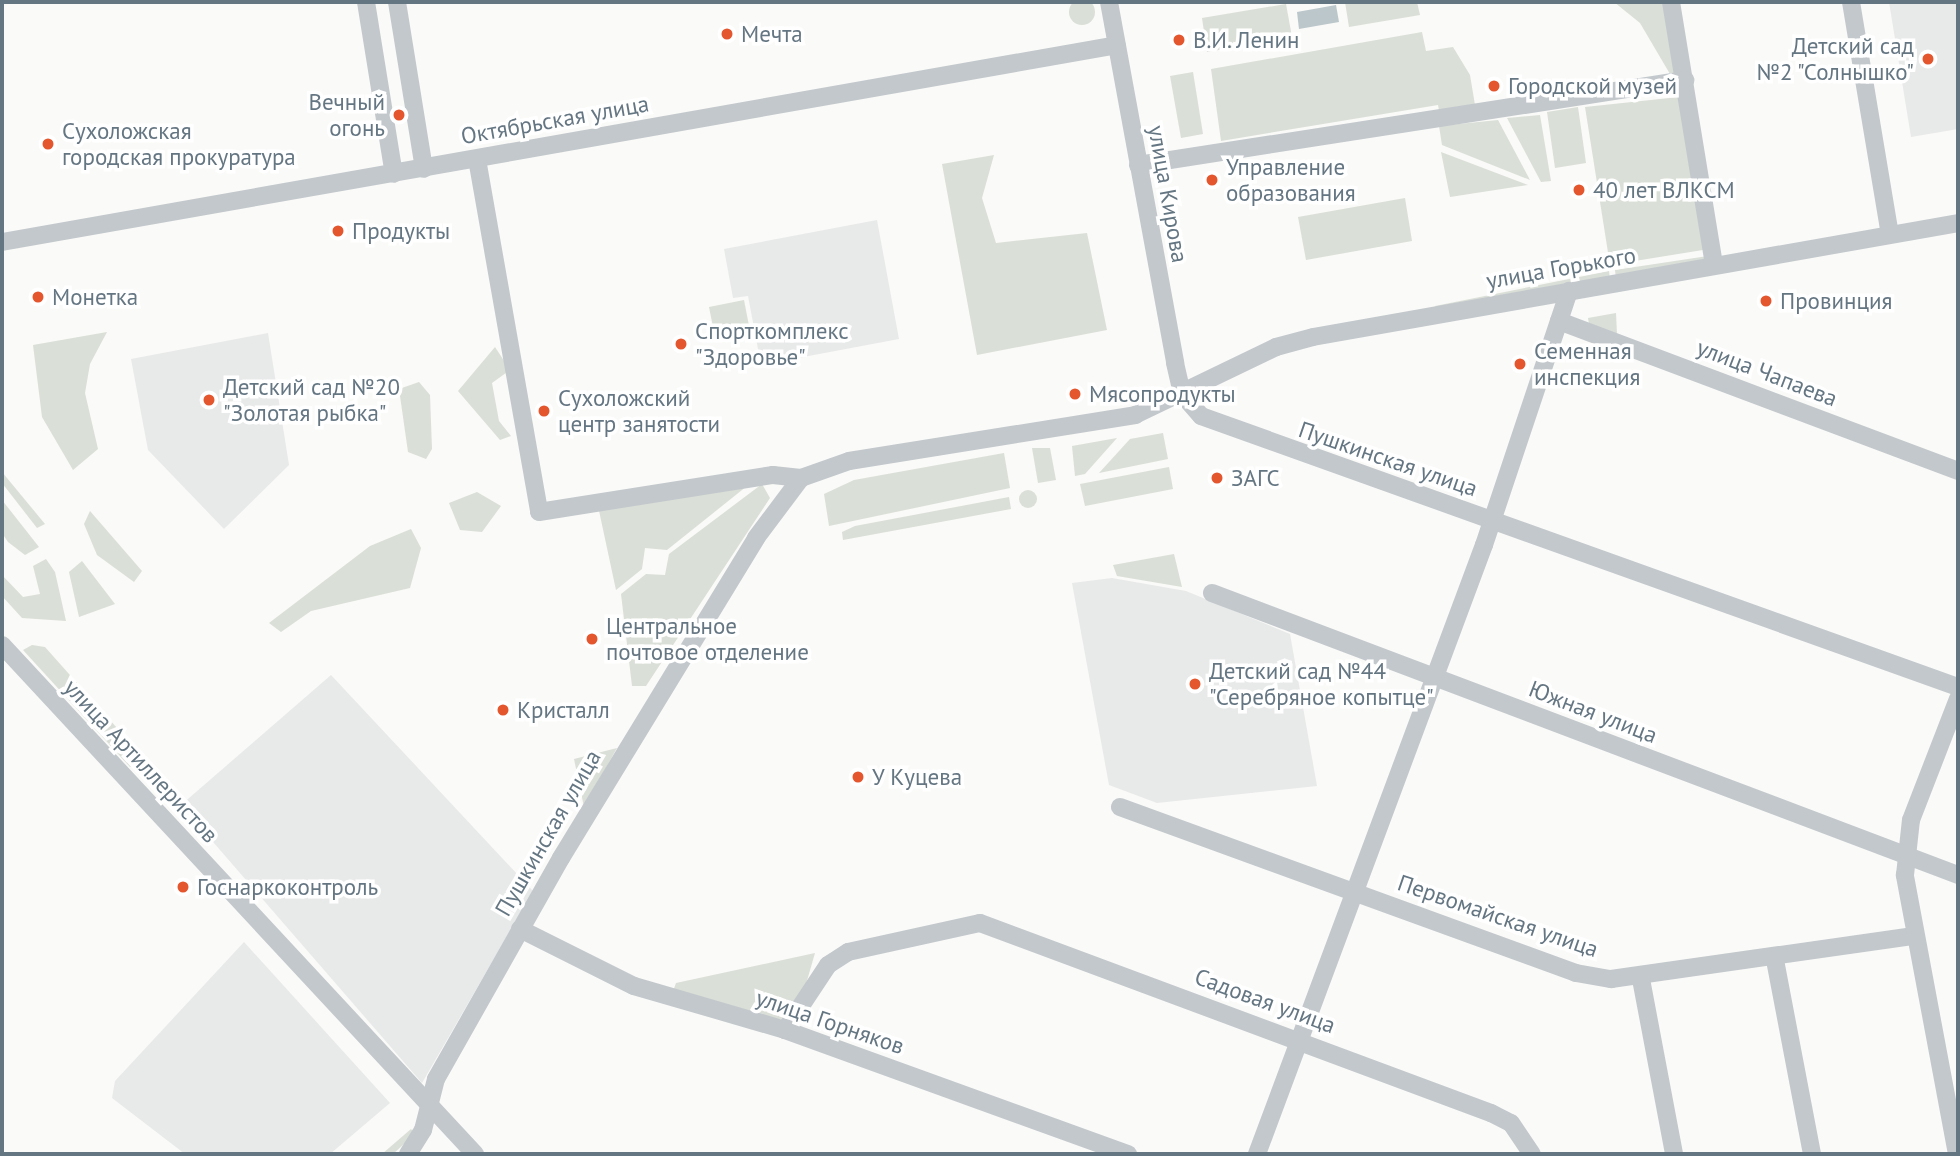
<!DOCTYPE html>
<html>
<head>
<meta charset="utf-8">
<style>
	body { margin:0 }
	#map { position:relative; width:1960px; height:1156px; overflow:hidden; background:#fafaf8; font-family:"PT Sans",sans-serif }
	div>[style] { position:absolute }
	.built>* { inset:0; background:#e8e9e9 }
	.green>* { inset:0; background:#dadfd7 }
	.round { border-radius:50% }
	.water>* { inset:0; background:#bbc7cb }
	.minor>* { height:18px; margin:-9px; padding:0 9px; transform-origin:9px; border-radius:9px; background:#c3c8cc }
	.dots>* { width:19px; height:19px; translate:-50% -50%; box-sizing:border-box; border:4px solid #fff; border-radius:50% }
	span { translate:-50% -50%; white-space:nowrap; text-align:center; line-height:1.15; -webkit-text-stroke:7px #fff; paint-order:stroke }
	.poi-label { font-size:23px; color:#657683 }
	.left { translate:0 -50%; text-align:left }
	.right { translate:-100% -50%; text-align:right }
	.street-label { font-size:23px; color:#657683 }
	.frame { position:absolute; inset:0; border:4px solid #657683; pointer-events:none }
</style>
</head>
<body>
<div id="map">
	<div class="built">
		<div style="clip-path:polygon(1889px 2px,1958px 2px,1958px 129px,1911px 137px)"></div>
		<div style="clip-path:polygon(877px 220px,899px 339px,761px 365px,748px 296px,733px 298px,724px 249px)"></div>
		<div style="clip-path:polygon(268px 333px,289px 465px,224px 529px,148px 450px,131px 359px)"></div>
		<div style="clip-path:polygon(1112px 578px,1186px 591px,1290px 634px,1317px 786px,1157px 803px,1109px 785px,1072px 583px)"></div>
		<div style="clip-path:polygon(331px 675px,533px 891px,422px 1083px,181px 805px)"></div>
		<div style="clip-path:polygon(244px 942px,390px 1103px,330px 1154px,185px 1154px,112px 1098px,115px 1081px)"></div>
	</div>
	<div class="green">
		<div class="round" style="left:1069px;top:-1px;width:26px;height:26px"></div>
		<div style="clip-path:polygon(1345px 2px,1417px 2px,1420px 15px,1349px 27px)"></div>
		<div style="clip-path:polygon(1614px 2px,1666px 2px,1679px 73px,1670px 74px,1640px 23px)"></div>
		<div style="clip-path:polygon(1286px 4px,1292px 37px,1207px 52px,1202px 18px)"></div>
		<div style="clip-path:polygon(1422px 32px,1426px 51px,1453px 47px,1470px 75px,1476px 111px,1440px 116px,1438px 105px,1221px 141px,1211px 69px)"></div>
		<div style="clip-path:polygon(1193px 72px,1203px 134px,1181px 138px,1170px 76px)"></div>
		<div style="clip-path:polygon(1679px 97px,1709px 249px,1610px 265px,1585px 107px)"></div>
		<div style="clip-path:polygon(1578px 107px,1586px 163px,1555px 168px,1547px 112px)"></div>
		<div style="clip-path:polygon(1540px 115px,1551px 181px,1541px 182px,1507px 118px)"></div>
		<div style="clip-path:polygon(1498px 120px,1530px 180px,1442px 145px,1439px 126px)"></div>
		<div style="clip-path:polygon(1441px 152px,1528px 185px,1450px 197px)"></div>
		<div style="clip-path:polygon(994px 155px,982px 198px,996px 243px,1087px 233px,1107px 330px,977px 355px,942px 164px)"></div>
		<div style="clip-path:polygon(1405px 198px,1412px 241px,1306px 260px,1298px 217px)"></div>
		<div style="clip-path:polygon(1708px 256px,1709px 262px,1616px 279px,1615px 270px)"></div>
		<div style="clip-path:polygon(1609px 271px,1610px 280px,1438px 311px,1435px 306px)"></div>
		<div style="clip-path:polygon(744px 300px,750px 331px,715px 337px,709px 307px)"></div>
		<div style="clip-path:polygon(1616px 313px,1617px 334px,1589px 324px,1588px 318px)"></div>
		<div style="clip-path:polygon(107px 332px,90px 364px,85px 393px,98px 449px,73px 470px,42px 417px,33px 345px)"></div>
		<div style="clip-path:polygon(495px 347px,510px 370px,492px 383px,499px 421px,511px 436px,500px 440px,458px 391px)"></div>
		<div style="clip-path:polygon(419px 382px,430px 395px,432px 449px,426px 459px,408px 452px,399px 389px)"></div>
		<div style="clip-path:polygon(1163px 433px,1168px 459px,1099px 473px,1130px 439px)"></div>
		<div style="clip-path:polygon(1117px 438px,1085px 474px,1075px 476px,1072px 446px)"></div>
		<div style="clip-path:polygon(1050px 448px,1056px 480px,1038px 483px,1032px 448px)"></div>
		<div style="clip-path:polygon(1004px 453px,1010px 488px,829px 526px,824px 494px,854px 480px)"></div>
		<div style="clip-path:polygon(1169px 467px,1173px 489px,1085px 506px,1080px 484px)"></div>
		<div style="clip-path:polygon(2px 472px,45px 524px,37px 528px,2px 483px)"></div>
		<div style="clip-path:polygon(752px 482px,667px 550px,645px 548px,642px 569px,616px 590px,598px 506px)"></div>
		<div style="clip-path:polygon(762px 484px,770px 498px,646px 686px,632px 686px,621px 594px,646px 574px,665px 575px,669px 554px)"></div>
		<div class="round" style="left:1019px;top:490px;width:18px;height:18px"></div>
		<div style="clip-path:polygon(477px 492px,501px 506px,482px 532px,460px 530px,449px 503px)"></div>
		<div style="clip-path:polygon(1009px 497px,1011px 509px,843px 540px,842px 532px,855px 526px)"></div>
		<div style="clip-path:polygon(2px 500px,39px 547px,25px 555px,8px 542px,2px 533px)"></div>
		<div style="clip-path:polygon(90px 511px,142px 571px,134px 582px,97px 555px,84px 524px)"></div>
		<div style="clip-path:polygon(411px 529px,421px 548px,410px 588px,311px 611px,281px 632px,269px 623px,370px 546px)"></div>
		<div style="clip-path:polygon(1174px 554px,1182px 587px,1117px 576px,1113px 565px)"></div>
		<div style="clip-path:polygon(46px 559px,55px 572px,66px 621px,22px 618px,2px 596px,2px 575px,23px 597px,40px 594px,33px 566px)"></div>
		<div style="clip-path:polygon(82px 561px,115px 604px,79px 617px,69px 572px)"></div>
		<div style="clip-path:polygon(32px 645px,45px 647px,141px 755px,130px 767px,23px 650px)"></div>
		<div style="clip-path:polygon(617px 748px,584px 807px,574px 759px)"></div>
		<div style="clip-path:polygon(815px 953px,804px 991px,784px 1018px,770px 1022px,672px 994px,676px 983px)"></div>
		<div style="clip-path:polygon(411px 1129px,415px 1134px,393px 1154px,382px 1154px)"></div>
	</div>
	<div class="water">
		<div style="clip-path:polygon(1336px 5px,1339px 22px,1299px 29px,1297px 12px)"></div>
	</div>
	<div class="minor">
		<div style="left:366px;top:2px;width:174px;rotate:80.8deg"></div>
		<div style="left:397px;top:2px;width:169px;rotate:80.8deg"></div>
		<div style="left:1109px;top:2px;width:367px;rotate:79.6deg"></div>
		<div style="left:1175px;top:363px;width:32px;rotate:77deg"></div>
		<div style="left:1182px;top:394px;width:29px;rotate:49deg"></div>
		<div style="left:1201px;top:416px;width:804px;rotate:19.7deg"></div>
		<div style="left:1671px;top:2px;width:267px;rotate:80.7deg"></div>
		<div style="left:1851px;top:2px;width:235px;rotate:80.5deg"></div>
		<div style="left:477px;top:159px;width:358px;rotate:80deg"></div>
		<div style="left:539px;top:512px;width:237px;rotate:-9deg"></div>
		<div style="left:773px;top:475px;width:28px;rotate:6deg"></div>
		<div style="left:1138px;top:165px;width:554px;rotate:-8.83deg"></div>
		<div style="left:2px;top:242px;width:1132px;rotate:-10.02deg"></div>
		<div style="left:1559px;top:321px;width:426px;rotate:20.6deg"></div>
		<div style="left:1212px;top:593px;width:798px;rotate:20.71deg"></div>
		<div style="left:2px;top:645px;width:695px;rotate:47.1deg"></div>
		<div style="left:1120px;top:807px;width:485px;rotate:20deg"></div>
		<div style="left:1576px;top:973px;width:36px;rotate:10deg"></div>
		<div style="left:1611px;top:979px;width:306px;rotate:-8.1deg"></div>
		<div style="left:520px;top:929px;width:127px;rotate:26.6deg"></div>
		<div style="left:634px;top:986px;width:157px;rotate:16.2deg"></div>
		<div style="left:785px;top:1030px;width:365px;rotate:19.9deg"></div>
		<div style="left:1775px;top:960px;width:197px;rotate:79.2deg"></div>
		<div style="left:1641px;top:979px;width:178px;rotate:79.3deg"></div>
		<div style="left:785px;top:1030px;width:78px;rotate:-56.5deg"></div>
		<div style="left:828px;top:965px;width:24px;rotate:-33deg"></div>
		<div style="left:848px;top:952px;width:135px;rotate:-12.4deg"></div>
		<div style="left:980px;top:923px;width:545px;rotate:20.4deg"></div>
		<div style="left:1491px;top:1113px;width:22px;rotate:27deg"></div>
		<div style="left:1511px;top:1123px;width:37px;rotate:56deg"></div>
		<div style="left:408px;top:1154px;width:28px;rotate:-58deg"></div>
		<div style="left:423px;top:1130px;width:53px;rotate:-75.7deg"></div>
		<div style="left:436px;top:1079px;width:254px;rotate:-60.5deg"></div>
		<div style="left:561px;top:858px;width:375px;rotate:-58.6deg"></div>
		<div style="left:756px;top:538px;width:75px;rotate:-53.1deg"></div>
		<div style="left:801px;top:478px;width:51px;rotate:-19.5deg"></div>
		<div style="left:849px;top:461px;width:290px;rotate:-9.1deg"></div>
		<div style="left:1135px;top:415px;width:157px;rotate:-25.7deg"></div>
		<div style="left:1276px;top:347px;width:38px;rotate:-15deg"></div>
		<div style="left:1313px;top:337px;width:655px;rotate:-10.02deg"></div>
		<div style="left:1257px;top:1154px;width:650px;rotate:-69.56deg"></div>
		<div style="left:1484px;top:545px;width:268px;rotate:-71.5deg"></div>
		<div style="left:1957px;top:1154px;width:284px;rotate:-100.6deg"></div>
		<div style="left:1905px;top:875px;width:55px;rotate:-83.8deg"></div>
		<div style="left:1911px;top:820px;width:130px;rotate:-68.8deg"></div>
	</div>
	<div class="dots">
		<div style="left:727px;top:34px;background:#e4572e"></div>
		<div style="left:1179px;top:40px;background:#e4572e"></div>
		<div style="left:1928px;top:59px;background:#e4572e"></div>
		<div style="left:1494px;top:86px;background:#e4572e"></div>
		<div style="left:399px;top:115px;background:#e4572e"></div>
		<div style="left:48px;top:144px;background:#e4572e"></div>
		<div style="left:1212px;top:180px;background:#e4572e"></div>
		<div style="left:1579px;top:190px;background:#e4572e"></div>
		<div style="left:338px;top:231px;background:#e4572e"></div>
		<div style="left:38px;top:297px;background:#e4572e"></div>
		<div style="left:1766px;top:301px;background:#e4572e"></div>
		<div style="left:681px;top:344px;background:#e4572e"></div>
		<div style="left:1520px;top:364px;background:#e4572e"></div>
		<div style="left:1075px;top:394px;background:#e4572e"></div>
		<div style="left:209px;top:400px;background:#e4572e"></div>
		<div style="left:544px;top:411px;background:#e4572e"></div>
		<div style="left:1217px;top:478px;background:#e4572e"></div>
		<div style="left:592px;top:639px;background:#e4572e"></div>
		<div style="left:1195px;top:684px;background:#e4572e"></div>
		<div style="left:503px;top:710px;background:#e4572e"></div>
		<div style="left:858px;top:777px;background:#e4572e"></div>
		<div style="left:183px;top:887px;background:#e4572e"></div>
	</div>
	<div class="poi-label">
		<span class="left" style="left:741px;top:34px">Мечта</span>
		<span class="left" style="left:1193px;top:40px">В.И. Ленин</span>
		<span class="right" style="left:1914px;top:59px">Детский сад<br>№2 "Солнышко"</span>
		<span class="left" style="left:1508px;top:86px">Городской музей</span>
		<span class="right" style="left:385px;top:115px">Вечный<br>огонь</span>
		<span class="left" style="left:62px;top:144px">Сухоложская<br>городская прокуратура</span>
		<span class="left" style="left:1226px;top:180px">Управление<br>образования</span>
		<span class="left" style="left:1593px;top:190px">40 лет ВЛКСМ</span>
		<span class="left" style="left:352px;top:231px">Продукты</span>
		<span class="left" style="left:52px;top:297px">Монетка</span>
		<span class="left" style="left:1780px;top:301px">Провинция</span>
		<span class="left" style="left:695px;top:344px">Спорткомплекс<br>"Здоровье"</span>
		<span class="left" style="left:1534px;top:364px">Семенная<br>инспекция</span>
		<span class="left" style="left:223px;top:400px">Детский сад №20<br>"Золотая рыбка"</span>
		<span class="left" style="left:1089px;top:394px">Мясопродукты</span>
		<span class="left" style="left:558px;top:411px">Сухоложский<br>центр занятости</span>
		<span class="left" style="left:1231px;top:478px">ЗАГС</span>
		<span class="left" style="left:606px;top:639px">Центральное<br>почтовое отделение</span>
		<span class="left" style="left:1209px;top:684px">Детский сад №44<br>"Серебряное копытце"</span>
		<span class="left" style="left:517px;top:710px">Кристалл</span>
		<span class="left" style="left:872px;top:777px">У Куцева</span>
		<span class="left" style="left:197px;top:887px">Госнаркоконтроль</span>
	</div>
	<div class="street-label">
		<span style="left:555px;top:120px;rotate:-10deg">Октябрьская улица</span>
		<span style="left:1168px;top:194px;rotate:80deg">улица Кирова</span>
		<span style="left:1561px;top:268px;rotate:-10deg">улица Горького</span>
		<span style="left:1767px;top:373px;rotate:21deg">улица Чапаева</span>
		<span style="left:1388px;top:459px;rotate:19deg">Пушкинская улица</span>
		<span style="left:1593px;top:712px;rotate:21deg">Южная улица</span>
		<span style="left:141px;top:761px;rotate:47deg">улица Артиллеристов</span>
		<span style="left:548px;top:833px;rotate:-60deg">Пушкинская улица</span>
		<span style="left:1498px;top:916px;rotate:19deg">Первомайская улица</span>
		<span style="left:1265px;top:1001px;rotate:20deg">Садовая улица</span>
		<span style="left:830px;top:1022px;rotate:19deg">улица Горняков</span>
	</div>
	<div class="frame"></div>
</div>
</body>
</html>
